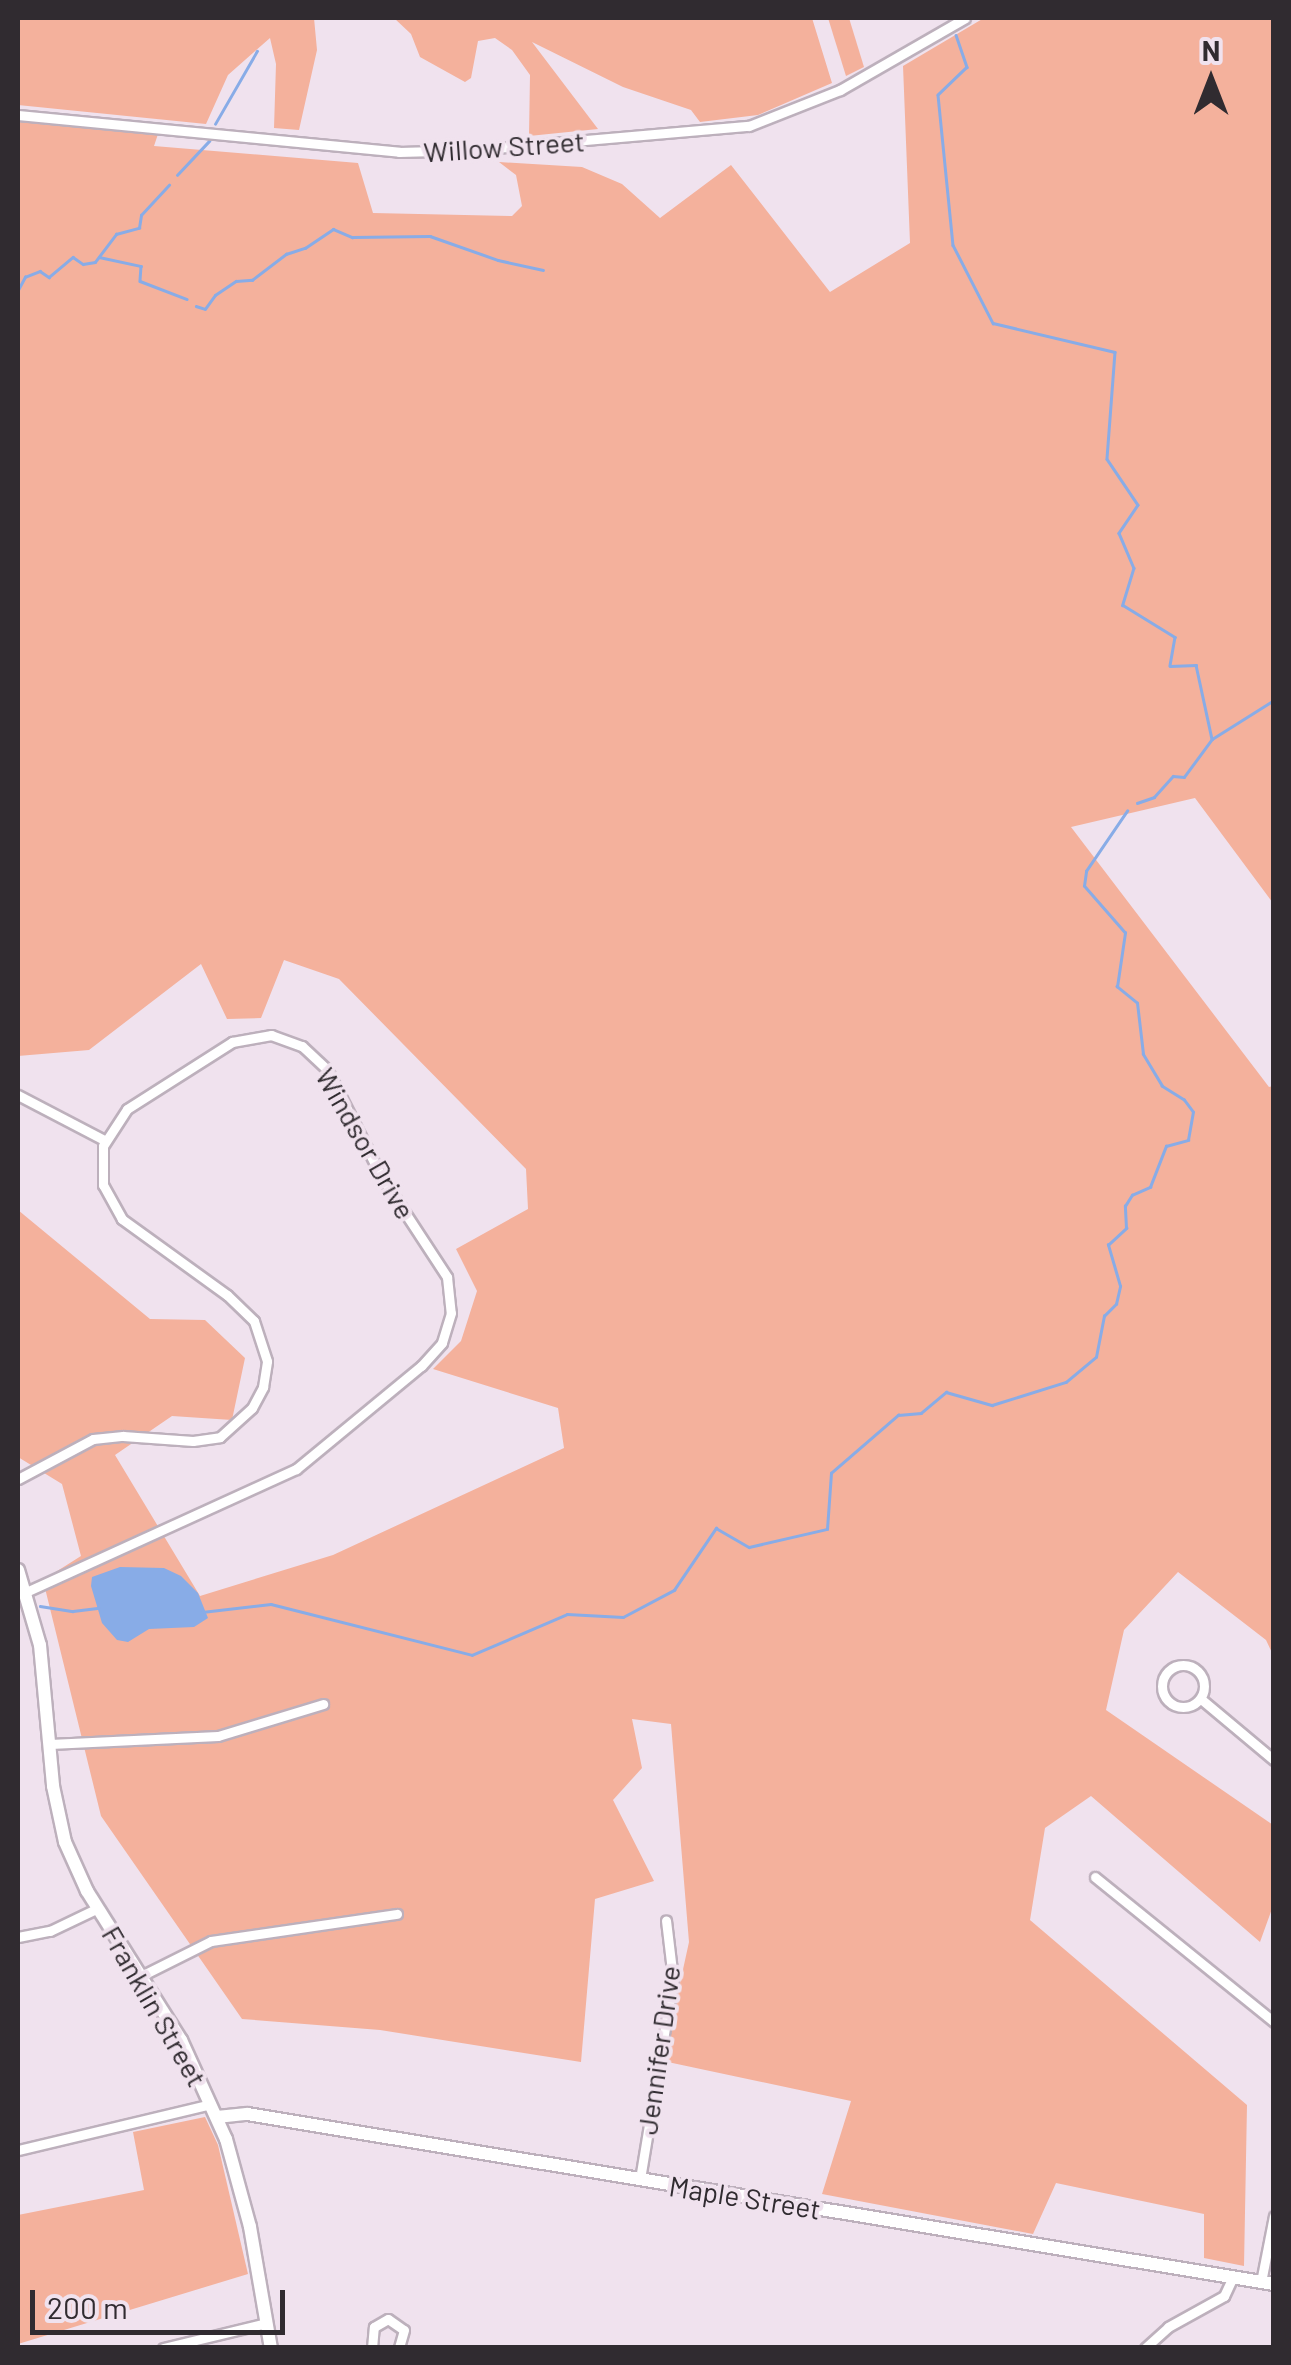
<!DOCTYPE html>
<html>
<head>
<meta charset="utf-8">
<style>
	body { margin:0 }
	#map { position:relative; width:1291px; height:2365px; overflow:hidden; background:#f0e2ee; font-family:Barlow,sans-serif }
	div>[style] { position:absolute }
	.green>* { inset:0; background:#f4b19c }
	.water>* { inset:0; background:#88ace7 }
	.stream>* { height:2.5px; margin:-1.25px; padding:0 1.25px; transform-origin:1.25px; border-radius:1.25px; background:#88ace7 }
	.roads { filter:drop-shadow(2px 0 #bdb0bc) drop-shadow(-2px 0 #bdb0bc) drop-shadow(0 2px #bdb0bc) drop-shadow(0 -2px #bdb0bc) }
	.street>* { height:9px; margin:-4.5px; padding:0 4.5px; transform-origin:4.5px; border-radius:4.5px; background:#fff }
	.street>.ring { margin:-4.5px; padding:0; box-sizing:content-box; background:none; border:9px solid #fff; border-radius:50% }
	.secondary>* { height:12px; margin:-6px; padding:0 6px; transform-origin:6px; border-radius:6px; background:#fff }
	span { translate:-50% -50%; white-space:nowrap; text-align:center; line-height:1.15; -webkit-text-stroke:8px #f0e2ee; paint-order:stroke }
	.street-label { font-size:28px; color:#302b30 }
	.frame { position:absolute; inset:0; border:20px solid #302b30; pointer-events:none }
	.north { position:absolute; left:1161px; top:30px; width:100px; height:100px; -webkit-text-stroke:8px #f0e2ee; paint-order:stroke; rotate:0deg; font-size:28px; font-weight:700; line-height:40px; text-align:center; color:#302b30 }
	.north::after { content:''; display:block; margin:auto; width:35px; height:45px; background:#302b30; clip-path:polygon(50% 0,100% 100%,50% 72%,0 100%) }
	.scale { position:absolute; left:30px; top:2290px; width:255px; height:45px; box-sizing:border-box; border:5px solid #302b30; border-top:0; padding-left:12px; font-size:30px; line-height:35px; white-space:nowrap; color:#302b30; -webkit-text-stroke:8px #f0e2ee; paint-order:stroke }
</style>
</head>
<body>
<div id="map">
	<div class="green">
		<div style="clip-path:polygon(18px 18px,314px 18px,317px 50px,299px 130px,274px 128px,276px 64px,270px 38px,228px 75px,206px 124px,18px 105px)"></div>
		<div style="clip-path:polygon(394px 18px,812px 18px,832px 83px,758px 115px,700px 122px,691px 110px,623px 87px,532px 42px,598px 129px,529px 136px,530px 75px,512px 50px,495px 38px,478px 41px,471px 78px,465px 82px,420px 57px,411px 34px)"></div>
		<div style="clip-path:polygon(828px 18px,849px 18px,864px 67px,846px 76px)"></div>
		<div style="clip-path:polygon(984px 18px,1273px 18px,1273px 903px,1195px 798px,1071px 827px,1269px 1087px,1273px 1086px,1273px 1655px,1266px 1640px,1178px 1572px,1124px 1630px,1106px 1710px,1273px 1825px,1273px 1906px,1260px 1942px,1091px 1796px,1045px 1828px,1030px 1920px,1247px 2105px,1244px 2266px,1204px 2258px,1204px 2214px,1056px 2183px,1033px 2234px,822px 2194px,851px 2101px,663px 2061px,689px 1942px,671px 1724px,632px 1719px,642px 1768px,613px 1800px,654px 1881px,595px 1899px,581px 2062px,380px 2030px,242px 2019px,101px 1816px,43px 1580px,81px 1556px,62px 1484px,18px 1457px,18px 1210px,150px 1319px,205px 1320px,245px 1358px,232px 1420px,172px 1416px,115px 1455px,200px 1596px,333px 1555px,564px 1448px,558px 1408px,433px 1369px,461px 1341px,477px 1291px,456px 1249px,528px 1209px,526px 1169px,339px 979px,284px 960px,261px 1018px,227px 1019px,201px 964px,89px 1050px,18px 1056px,18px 121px,158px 134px,154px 146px,358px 163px,373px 213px,512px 216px,522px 206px,516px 175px,499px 162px,582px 167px,622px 184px,660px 218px,731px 165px,830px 292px,910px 243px,903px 66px)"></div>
		<div style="clip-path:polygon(205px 2117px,218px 2145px,248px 2274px,18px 2344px,18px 2215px,144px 2190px,133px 2132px)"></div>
	</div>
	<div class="water">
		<div style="clip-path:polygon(120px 1567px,164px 1568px,181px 1576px,198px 1593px,208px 1618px,194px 1627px,149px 1629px,128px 1642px,117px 1640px,102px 1623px,91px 1586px,92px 1577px)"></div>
	</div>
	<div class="stream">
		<div style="left:956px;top:35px;width:34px;rotate:71deg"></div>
		<div style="left:967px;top:67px;width:40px;rotate:136deg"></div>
		<div style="left:938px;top:95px;width:151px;rotate:84.3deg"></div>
		<div style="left:953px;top:245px;width:88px;rotate:62.9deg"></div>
		<div style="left:993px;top:323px;width:125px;rotate:13.4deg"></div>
		<div style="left:1115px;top:352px;width:107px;rotate:94.3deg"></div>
		<div style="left:1107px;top:459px;width:55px;rotate:56deg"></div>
		<div style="left:1138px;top:505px;width:34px;rotate:124deg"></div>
		<div style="left:1119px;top:533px;width:38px;rotate:67deg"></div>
		<div style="left:1134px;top:568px;width:39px;rotate:107deg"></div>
		<div style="left:1123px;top:605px;width:61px;rotate:31.6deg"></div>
		<div style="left:1175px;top:637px;width:29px;rotate:100deg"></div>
		<div style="left:1170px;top:666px;width:26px;rotate:-2deg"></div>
		<div style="left:1196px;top:665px;width:76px;rotate:77.8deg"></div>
		<div style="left:215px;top:124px;width:84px;rotate:-60.1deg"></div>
		<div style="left:177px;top:175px;width:47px;rotate:-46.7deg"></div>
		<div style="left:99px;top:257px;width:43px;rotate:12.1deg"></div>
		<div style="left:141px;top:266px;width:15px;rotate:94deg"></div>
		<div style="left:140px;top:281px;width:50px;rotate:21deg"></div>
		<div style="left:18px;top:290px;width:15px;rotate:-62deg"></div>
		<div style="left:25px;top:277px;width:16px;rotate:-22deg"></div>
		<div style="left:40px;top:271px;width:11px;rotate:34deg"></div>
		<div style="left:49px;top:277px;width:31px;rotate:-40deg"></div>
		<div style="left:73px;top:257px;width:12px;rotate:35deg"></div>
		<div style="left:83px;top:264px;width:12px;rotate:-9deg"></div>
		<div style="left:95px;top:262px;width:35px;rotate:-53deg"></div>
		<div style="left:116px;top:234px;width:24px;rotate:-15deg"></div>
		<div style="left:139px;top:228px;width:13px;rotate:-81deg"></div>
		<div style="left:141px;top:215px;width:41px;rotate:-47deg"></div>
		<div style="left:196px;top:306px;width:9px;rotate:18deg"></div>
		<div style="left:205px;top:309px;width:17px;rotate:-54deg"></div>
		<div style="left:215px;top:295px;width:25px;rotate:-34deg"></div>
		<div style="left:236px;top:281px;width:16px;rotate:-4deg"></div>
		<div style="left:252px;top:280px;width:43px;rotate:-37.4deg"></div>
		<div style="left:286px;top:254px;width:20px;rotate:-18deg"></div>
		<div style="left:305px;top:248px;width:34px;rotate:-34deg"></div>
		<div style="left:333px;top:229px;width:21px;rotate:23deg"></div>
		<div style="left:352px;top:237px;width:78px;rotate:-0.7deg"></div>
		<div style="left:430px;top:236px;width:72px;rotate:19.4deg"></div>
		<div style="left:498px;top:260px;width:46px;rotate:12.5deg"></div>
		<div style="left:1137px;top:803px;width:18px;rotate:-19deg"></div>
		<div style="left:1154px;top:797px;width:28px;rotate:-48deg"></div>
		<div style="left:1173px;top:776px;width:11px;rotate:5deg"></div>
		<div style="left:1184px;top:777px;width:47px;rotate:-53.6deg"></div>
		<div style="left:1212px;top:739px;width:73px;rotate:-32.2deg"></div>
		<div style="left:40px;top:1606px;width:33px;rotate:9deg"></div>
		<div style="left:73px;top:1611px;width:26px;rotate:-7deg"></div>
		<div style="left:202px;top:1612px;width:69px;rotate:-6.6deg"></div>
		<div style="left:271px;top:1604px;width:207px;rotate:14.2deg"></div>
		<div style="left:472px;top:1655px;width:103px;rotate:-23.3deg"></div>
		<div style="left:567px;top:1614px;width:56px;rotate:3.1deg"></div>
		<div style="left:623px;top:1617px;width:58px;rotate:-27.9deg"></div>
		<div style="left:674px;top:1590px;width:75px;rotate:-55.9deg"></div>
		<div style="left:716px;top:1528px;width:38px;rotate:30deg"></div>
		<div style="left:749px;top:1547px;width:80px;rotate:-13deg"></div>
		<div style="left:827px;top:1529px;width:56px;rotate:-85.9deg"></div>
		<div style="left:831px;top:1473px;width:89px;rotate:-40.9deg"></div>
		<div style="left:898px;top:1415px;width:23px;rotate:-5deg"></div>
		<div style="left:921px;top:1413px;width:33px;rotate:-40deg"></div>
		<div style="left:946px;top:1392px;width:48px;rotate:15.8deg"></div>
		<div style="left:992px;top:1405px;width:77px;rotate:-17.3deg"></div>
		<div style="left:1066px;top:1382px;width:39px;rotate:-40deg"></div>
		<div style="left:1096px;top:1357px;width:42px;rotate:-79deg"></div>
		<div style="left:1104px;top:1316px;width:17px;rotate:-45deg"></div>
		<div style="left:1116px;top:1304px;width:18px;rotate:-77deg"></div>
		<div style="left:1120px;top:1286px;width:43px;rotate:-106.3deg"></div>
		<div style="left:1108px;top:1245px;width:25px;rotate:-43deg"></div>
		<div style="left:1126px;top:1228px;width:22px;rotate:-93deg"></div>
		<div style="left:1125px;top:1206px;width:13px;rotate:-58deg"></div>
		<div style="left:1132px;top:1195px;width:20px;rotate:-24deg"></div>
		<div style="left:1150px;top:1187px;width:44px;rotate:-68.7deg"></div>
		<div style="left:1166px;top:1146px;width:23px;rotate:-15deg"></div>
		<div style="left:1188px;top:1140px;width:28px;rotate:-80deg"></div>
		<div style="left:1193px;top:1112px;width:15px;rotate:-127deg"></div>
		<div style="left:1184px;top:1100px;width:26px;rotate:-148deg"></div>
		<div style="left:1162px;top:1086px;width:37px;rotate:-121deg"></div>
		<div style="left:1143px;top:1054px;width:51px;rotate:-96.7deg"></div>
		<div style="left:1137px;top:1003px;width:26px;rotate:-141deg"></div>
		<div style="left:1117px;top:987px;width:55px;rotate:-81.6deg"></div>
		<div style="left:1125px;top:933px;width:62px;rotate:-131.1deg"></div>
		<div style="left:1084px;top:886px;width:15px;rotate:-82deg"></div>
		<div style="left:1086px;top:871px;width:73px;rotate:-55.7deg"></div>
	</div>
	<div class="roads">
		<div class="street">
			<div style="left:18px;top:115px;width:383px;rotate:5.5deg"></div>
			<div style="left:399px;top:152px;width:73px;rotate:-1.6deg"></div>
			<div style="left:472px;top:150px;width:278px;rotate:-5deg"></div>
			<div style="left:749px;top:126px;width:98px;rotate:-21.6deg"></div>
			<div style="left:840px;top:90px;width:144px;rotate:-29.9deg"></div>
			<div style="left:18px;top:1095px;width:97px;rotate:27.6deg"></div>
			<div style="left:18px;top:1479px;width:85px;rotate:-28.1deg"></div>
			<div style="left:93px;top:1439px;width:30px;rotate:-6deg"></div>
			<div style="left:123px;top:1436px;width:70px;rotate:4.1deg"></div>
			<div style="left:193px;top:1441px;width:27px;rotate:-8deg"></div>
			<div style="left:220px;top:1437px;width:43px;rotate:-42.2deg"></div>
			<div style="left:252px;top:1408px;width:24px;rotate:-62deg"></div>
			<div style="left:263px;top:1387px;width:26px;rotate:-81deg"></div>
			<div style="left:267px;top:1361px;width:42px;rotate:-108deg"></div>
			<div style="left:254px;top:1321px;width:37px;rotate:-136deg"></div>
			<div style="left:227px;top:1295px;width:130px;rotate:-144.1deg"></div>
			<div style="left:122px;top:1219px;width:39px;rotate:-119deg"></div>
			<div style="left:103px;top:1185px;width:39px;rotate:-90deg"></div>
			<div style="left:103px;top:1146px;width:44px;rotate:-57deg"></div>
			<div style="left:127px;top:1109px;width:125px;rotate:-32.5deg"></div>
			<div style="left:232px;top:1042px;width:40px;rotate:-10deg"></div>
			<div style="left:271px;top:1035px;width:33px;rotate:20deg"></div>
			<div style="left:302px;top:1046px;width:34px;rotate:43deg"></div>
			<div style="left:327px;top:1069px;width:120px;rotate:63.2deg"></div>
			<div style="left:381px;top:1176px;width:121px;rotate:56.8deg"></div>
			<div style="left:447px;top:1277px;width:36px;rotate:84deg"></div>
			<div style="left:451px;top:1313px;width:31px;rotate:107deg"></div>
			<div style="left:442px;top:1343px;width:31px;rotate:132deg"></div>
			<div style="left:421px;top:1366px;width:162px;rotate:140.5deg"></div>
			<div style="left:296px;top:1469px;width:297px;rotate:155.5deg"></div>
			<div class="ring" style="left:1162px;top:1665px;width:33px;height:33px"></div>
			<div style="left:1201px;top:1699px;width:95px;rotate:39.9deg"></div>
			<div style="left:50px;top:1744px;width:168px;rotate:-2.7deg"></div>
			<div style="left:218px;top:1736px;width:110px;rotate:-16.9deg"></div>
			<div style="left:1095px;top:1877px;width:230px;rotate:39deg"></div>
			<div style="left:18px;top:1937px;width:33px;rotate:-11deg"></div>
			<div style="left:50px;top:1931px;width:53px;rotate:-25.6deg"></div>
			<div style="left:143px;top:1975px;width:76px;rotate:-26.6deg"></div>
			<div style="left:211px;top:1941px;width:188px;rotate:-8.3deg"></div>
			<div style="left:18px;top:2150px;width:198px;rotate:-13.4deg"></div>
			<div style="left:640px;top:2179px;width:203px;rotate:-80.6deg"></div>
			<div style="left:673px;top:1979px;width:59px;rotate:-96.8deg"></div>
			<div style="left:1261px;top:2282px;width:67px;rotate:-78.9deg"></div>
			<div style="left:163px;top:2348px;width:106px;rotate:-13.6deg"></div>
			<div style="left:372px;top:2348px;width:21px;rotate:-85deg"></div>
			<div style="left:374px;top:2327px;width:16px;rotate:-30deg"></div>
			<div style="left:388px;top:2319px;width:19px;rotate:35deg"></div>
			<div style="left:404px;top:2330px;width:19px;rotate:106deg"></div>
			<div style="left:1145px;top:2348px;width:31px;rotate:-42deg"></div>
			<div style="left:1168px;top:2327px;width:64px;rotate:-29deg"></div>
			<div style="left:1224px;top:2296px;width:19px;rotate:-65deg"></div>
		</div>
		<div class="secondary">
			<div style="left:18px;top:1570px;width:78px;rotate:73.7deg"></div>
			<div style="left:40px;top:1645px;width:142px;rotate:84.7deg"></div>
			<div style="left:53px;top:1786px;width:57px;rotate:77.9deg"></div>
			<div style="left:65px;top:1842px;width:54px;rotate:65.8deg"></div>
			<div style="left:87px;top:1891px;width:176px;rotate:57.8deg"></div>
			<div style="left:181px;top:2040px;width:109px;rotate:65.6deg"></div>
			<div style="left:226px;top:2139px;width:91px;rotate:74.7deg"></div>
			<div style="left:250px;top:2227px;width:123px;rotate:80.2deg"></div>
			<div style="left:217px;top:2117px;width:30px;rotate:-6deg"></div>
			<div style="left:247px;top:2114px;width:1041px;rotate:9.4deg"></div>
		</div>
	</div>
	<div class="street-label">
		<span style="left:504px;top:146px;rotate:-4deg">Willow Street</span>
		<span style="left:366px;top:1143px;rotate:60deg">Windsor Drive</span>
		<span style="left:155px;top:2006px;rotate:60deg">Franklin Street</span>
		<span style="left:658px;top:2050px;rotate:-82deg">Jennifer Drive</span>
		<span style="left:745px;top:2197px;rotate:9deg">Maple Street</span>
	</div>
	<div class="frame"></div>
	<div class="north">N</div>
	<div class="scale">200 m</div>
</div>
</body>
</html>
